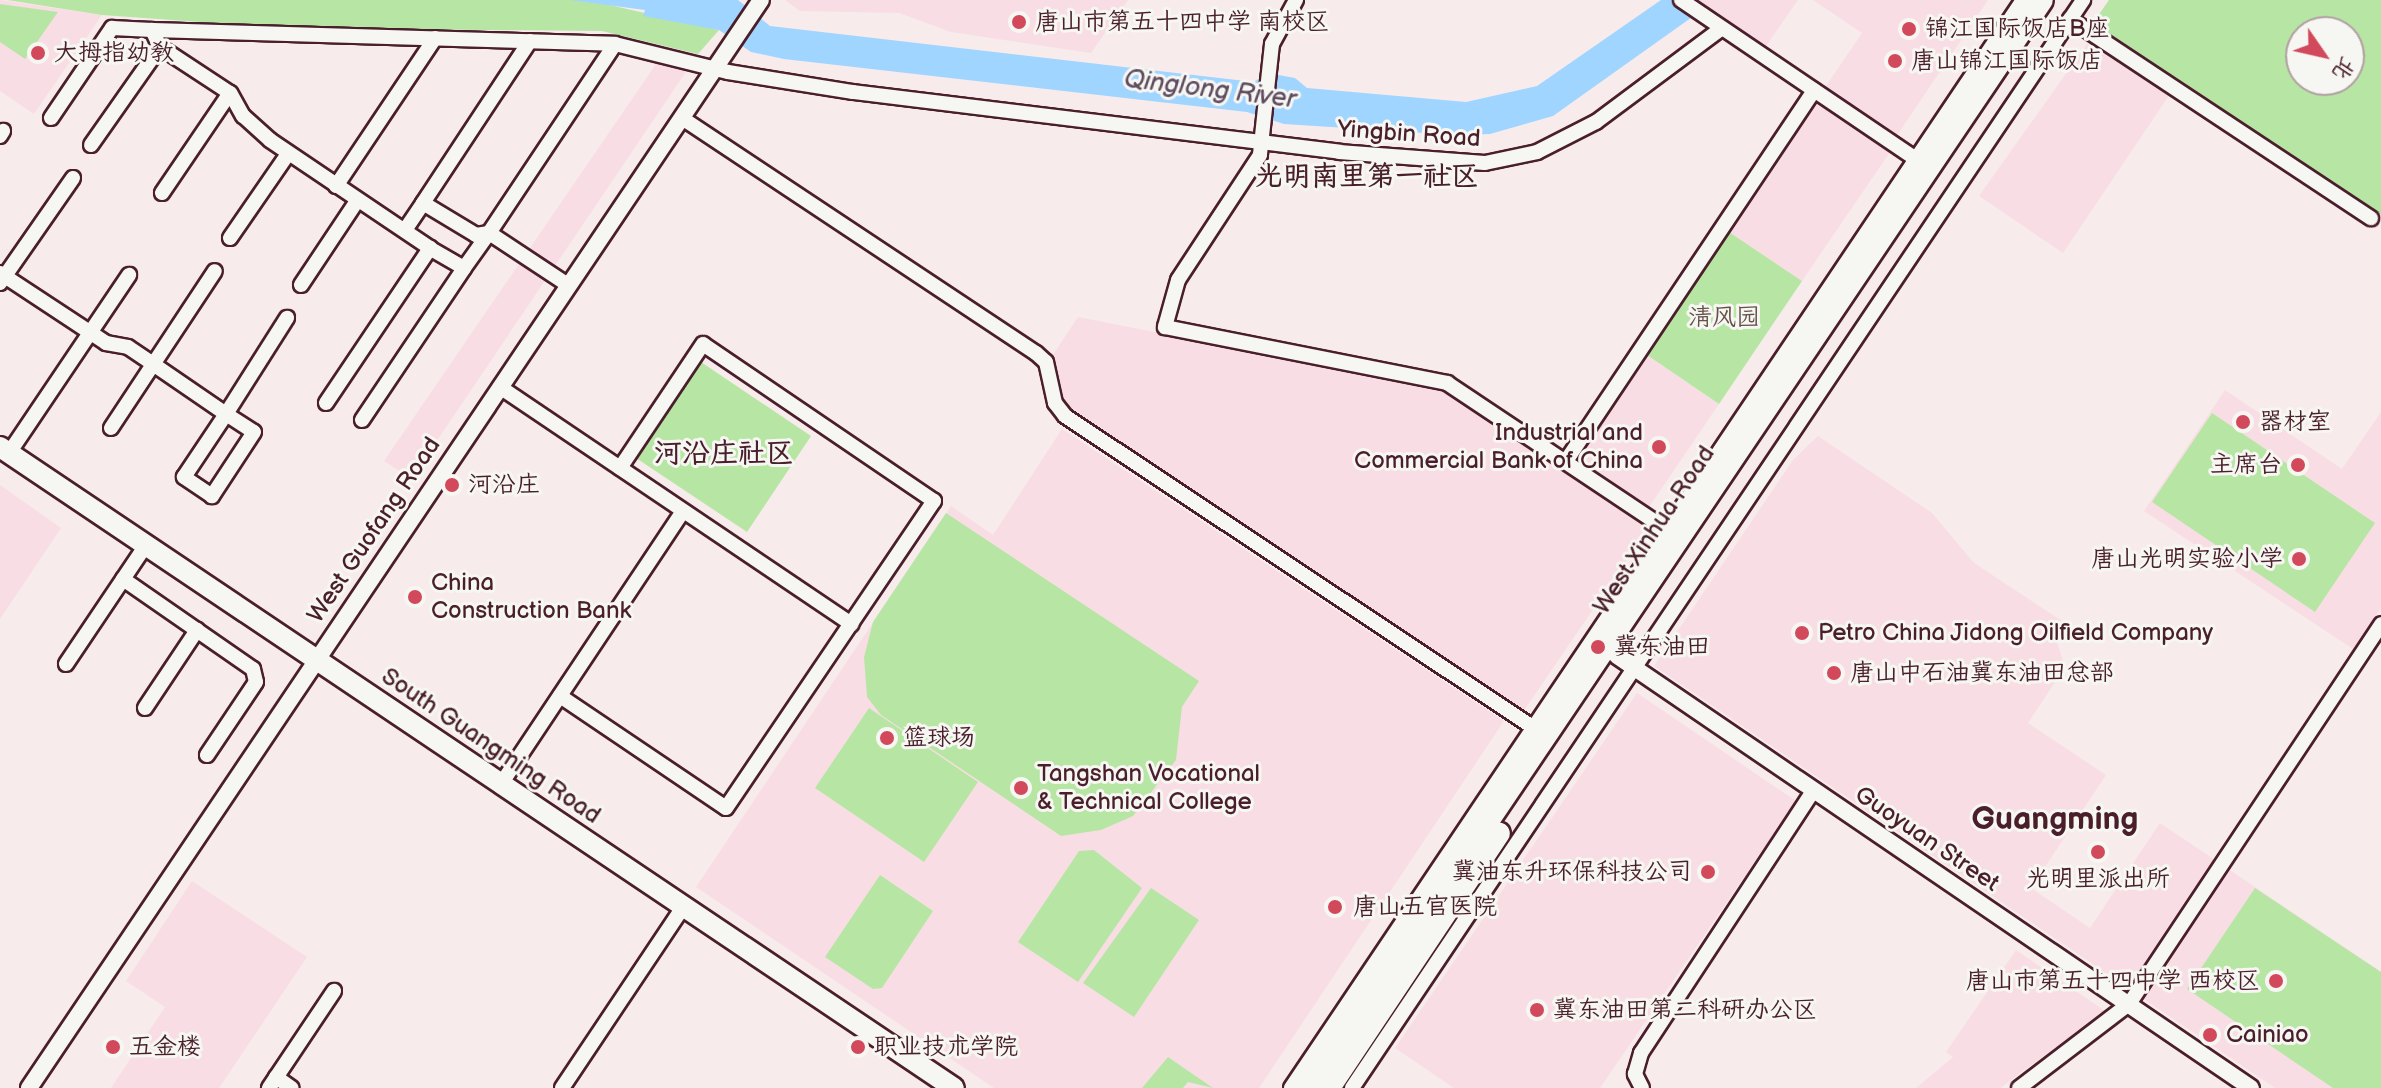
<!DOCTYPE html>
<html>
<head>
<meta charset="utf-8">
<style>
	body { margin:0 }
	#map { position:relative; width:2381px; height:1088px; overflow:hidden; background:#f7ebec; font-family:"Balsamiq Sans","LXGW WenKai TC",sans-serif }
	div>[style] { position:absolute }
	.built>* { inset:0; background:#f8dee4 }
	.green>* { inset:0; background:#b7e6a4 }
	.water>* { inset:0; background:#a0d5ff }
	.roads { filter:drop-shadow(2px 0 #4a1f2b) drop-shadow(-2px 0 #4a1f2b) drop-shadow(0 2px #4a1f2b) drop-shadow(0 -2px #4a1f2b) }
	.minor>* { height:14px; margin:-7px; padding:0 7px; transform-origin:7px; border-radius:7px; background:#f6f6f2 }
	.tertiary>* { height:16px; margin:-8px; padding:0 8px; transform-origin:8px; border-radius:8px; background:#f6f6f2 }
	.secondary>* { height:20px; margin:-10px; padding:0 10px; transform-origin:10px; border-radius:10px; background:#f6f6f2 }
	.primary>* { height:22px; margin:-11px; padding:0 11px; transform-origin:11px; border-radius:11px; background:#f6f6f2 }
	.dots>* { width:22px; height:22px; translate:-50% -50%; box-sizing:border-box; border:4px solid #f6f6f2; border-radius:50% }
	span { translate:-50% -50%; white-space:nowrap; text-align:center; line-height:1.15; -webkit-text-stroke:6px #f6f6f2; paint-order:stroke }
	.poi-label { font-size:24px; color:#4a1f2b }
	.left { translate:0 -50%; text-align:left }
	.right { translate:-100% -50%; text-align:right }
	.street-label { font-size:24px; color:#4a1f2b }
	.park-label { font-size:24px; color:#655149 }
	.water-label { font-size:26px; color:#604c60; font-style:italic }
	.quarter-label { font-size:28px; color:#4a1f2b; font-weight:700 }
	.district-label { font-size:32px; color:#4a1f2b; font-weight:700 }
	.north { position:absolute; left:2285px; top:16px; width:80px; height:80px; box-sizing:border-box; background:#f6f6f2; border:2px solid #b1a0a2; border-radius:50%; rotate:124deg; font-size:22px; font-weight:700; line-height:32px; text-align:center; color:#4a1f2b }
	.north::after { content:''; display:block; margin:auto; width:28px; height:36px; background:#d1495b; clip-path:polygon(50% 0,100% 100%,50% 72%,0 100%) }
</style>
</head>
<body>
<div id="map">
	<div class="built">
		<div style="clip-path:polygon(0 0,102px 15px,34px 114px,0 91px)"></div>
		<div style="clip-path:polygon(785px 0,1128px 0,1091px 53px,951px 32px,899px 13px,800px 11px)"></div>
		<div style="clip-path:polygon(1690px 0,1798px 0,1764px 49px)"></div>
		<div style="clip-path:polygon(1813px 0,1988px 0,1896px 137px,1824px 89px,1862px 33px)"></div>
		<div style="clip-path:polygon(2087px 44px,2170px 94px,2063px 253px,1979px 196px)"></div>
		<div style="clip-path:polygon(669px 45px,698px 54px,411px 479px,384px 461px)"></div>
		<div style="clip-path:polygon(1816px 101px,1890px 152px,1802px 281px,1729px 232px)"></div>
		<div style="clip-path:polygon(1078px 317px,1439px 388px,1650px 526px,1523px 712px,1067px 408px,1047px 364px)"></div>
		<div style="clip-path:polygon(1647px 355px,1719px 404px,1649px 507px,1576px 460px)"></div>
		<div style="clip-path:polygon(2225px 390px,2342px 469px,2381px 412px,2381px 608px,2353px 649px,2144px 511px)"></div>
		<div style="clip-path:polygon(1062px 429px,1504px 721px,1259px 1088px,994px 1088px,696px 887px,951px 506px,993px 535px)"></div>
		<div style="clip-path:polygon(1818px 436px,1932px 513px,1974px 563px,2068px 625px,2057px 642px,2065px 667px,2028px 723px,2106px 775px,2031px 888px,2090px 928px,2160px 823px,2381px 972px,2381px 1088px,2275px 1088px,1654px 666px,1793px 460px)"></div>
		<div style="clip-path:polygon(0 485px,61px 528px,0 619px)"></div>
		<div style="clip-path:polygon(1637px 693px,1796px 801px,1600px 1088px,1454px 1088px,1395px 1048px)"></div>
		<div style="clip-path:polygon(192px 881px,307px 957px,219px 1088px,111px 1088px,165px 1007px,126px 981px)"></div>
		<div style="clip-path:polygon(2016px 950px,2105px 1011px,2000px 1088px,1916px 1088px,1953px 1057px,1946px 1052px)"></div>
	</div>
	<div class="green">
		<div style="clip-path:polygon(7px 0,588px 0,719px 30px,698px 54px,602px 31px,283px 28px,102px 15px)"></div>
		<div style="clip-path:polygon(evenodd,2109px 0,2381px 0,2381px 214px,2093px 23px,2109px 0,2301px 32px,2349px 32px,2349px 80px,2301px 80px,2301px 32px)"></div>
		<div style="clip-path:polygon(0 4px,58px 12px,25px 59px,0 42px)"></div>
		<div style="clip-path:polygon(1729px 232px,1802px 281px,1719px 404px,1647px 355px)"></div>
		<div style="clip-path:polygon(698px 360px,811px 436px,747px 532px,633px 456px)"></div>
		<div style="clip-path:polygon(2212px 413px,2375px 523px,2315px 612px,2152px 502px)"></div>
		<div style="clip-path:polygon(946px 513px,1199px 681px,1182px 707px,1176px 760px,1133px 816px,1101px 830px,1061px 836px,881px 715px,867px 697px,864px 657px,873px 622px)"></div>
		<div style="clip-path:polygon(869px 708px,978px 782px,924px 862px,815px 788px)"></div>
		<div style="clip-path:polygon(1094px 850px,1142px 888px,1078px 982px,1018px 942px,1079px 851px)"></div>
		<div style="clip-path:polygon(880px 875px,933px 911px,882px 988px,873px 989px,825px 957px)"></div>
		<div style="clip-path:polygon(1151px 888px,1199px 920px,1134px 1017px,1083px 983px)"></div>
		<div style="clip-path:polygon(2255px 888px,2381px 972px,2381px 1088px,2333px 1088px,2187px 989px)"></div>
		<div style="clip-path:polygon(1168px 1057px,1213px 1088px,1188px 1082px,1183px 1088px,1142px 1088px)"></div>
	</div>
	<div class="water">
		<div style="clip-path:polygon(570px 0,738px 0,770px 26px,1254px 82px,1267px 73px,1295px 78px,1307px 88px,1466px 102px,1537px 86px,1661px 0,1671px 0,1695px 15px,1553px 116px,1490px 134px,1456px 135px,1284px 124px,1247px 112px,784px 59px,751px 52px,719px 30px,643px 16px,645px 10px)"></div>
	</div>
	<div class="roads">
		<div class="minor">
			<div style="left:1296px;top:0;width:50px;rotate:118.6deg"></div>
			<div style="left:1272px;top:44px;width:112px;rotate:96.2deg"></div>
			<div style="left:1260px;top:155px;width:149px;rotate:123.3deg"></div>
			<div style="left:1178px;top:280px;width:49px;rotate:105.5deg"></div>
			<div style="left:1165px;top:327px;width:288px;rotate:11.2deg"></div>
			<div style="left:1447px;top:383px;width:263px;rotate:33.7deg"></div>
			<div style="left:1681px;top:0;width:284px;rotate:34.1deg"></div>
			<div style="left:2070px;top:19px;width:361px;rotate:33.5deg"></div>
			<div style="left:51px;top:118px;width:109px;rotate:-55.9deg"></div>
			<div style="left:112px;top:28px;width:40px;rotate:2.9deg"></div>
			<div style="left:682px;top:118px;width:425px;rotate:33.6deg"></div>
			<div style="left:1036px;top:353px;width:13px;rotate:42deg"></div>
			<div style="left:1046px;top:362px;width:42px;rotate:77.6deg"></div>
			<div style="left:1055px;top:403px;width:16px;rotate:52deg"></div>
			<div style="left:1065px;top:416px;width:563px;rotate:33.63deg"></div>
			<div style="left:0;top:136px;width:6px;rotate:-59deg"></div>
			<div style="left:91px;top:145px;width:120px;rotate:-54.9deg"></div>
			<div style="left:336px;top:186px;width:178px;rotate:-56.2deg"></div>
			<div style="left:162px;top:193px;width:121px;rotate:-55.8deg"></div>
			<div style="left:423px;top:203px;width:194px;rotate:-56.6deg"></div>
			<div style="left:405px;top:230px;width:32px;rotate:-56deg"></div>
			<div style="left:423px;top:203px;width:62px;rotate:31.1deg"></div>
			<div style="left:476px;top:235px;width:13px;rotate:-9deg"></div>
			<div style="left:489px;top:233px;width:227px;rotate:-56.3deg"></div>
			<div style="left:230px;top:238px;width:102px;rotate:-55.4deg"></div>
			<div style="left:0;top:273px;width:127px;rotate:33.4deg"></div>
			<div style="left:106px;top:343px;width:22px;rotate:10deg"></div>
			<div style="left:128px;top:347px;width:30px;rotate:34deg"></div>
			<div style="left:153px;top:364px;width:88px;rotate:34.4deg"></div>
			<div style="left:226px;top:414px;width:33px;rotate:33deg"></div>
			<div style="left:254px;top:432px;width:77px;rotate:123.3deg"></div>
			<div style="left:212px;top:496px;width:34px;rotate:-146deg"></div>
			<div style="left:184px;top:477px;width:76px;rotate:-56.3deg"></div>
			<div style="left:226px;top:414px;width:114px;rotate:-57.6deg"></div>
			<div style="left:0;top:283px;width:128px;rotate:-55.2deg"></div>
			<div style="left:301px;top:285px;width:101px;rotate:-56.3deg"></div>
			<div style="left:568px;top:285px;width:95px;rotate:-146.6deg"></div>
			<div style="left:489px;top:233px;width:43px;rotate:125.5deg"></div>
			<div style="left:464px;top:268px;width:39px;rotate:-150deg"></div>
			<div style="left:430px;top:248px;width:193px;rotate:-146deg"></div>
			<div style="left:270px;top:140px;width:36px;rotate:-138deg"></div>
			<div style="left:243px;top:116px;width:26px;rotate:-119deg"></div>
			<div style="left:230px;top:93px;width:84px;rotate:-146.7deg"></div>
			<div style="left:160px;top:47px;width:19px;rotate:-115deg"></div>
			<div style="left:152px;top:30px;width:463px;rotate:1.7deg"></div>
			<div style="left:615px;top:44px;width:116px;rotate:13.9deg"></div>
			<div style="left:728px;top:72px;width:127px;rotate:9.1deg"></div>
			<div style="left:853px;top:92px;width:490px;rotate:7deg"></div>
			<div style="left:1339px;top:152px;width:146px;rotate:4.3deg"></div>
			<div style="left:1485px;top:163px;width:53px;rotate:-11.9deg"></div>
			<div style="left:1537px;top:152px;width:66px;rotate:-27deg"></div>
			<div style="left:1596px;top:122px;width:157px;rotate:-36.7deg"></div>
			<div style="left:500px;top:387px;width:424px;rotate:34deg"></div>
			<div style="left:326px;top:403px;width:187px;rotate:-56.1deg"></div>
			<div style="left:362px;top:420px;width:183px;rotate:-56.1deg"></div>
			<div style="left:111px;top:428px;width:188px;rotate:-56.5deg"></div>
			<div style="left:9px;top:453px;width:215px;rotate:-56deg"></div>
			<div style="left:1566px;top:461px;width:446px;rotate:-56.2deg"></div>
			<div style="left:123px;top:579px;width:158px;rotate:34.7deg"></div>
			<div style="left:253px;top:669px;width:13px;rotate:77deg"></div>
			<div style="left:256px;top:682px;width:88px;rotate:123.9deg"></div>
			<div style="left:66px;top:664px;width:143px;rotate:-56.1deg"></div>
			<div style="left:560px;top:696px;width:200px;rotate:34deg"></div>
			<div style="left:726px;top:808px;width:371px;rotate:-55.9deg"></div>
			<div style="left:934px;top:501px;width:279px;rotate:-145.8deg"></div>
			<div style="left:703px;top:344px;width:149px;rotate:123.8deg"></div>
			<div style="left:145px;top:708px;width:94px;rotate:-56.3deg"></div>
			<div style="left:501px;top:784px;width:328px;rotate:-56.3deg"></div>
			<div style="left:276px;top:1077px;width:19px;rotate:35deg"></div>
			<div style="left:269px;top:1088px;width:117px;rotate:-56.2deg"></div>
			<div style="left:562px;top:1088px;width:219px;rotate:-56.2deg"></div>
			<div style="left:1291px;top:1088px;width:1311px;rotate:-56.07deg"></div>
			<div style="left:1352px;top:1088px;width:1311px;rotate:-56.1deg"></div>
			<div style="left:1642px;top:1088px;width:16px;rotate:-117deg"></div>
			<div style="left:1635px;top:1074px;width:22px;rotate:-74deg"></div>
			<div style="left:1641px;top:1053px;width:313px;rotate:-56.7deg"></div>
			<div style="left:2019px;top:1088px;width:138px;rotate:-37.4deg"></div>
			<div style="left:2129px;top:1004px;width:456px;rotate:-56.4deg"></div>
		</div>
		<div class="tertiary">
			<div style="left:1617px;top:656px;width:767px;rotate:34.27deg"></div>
			<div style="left:29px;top:1088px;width:1311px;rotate:-56.07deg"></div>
		</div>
		<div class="secondary">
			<div style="left:0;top:447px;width:1149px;rotate:33.9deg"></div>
		</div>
		<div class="primary">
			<div style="left:1308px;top:1088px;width:1312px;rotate:-56deg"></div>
			<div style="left:1329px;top:1088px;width:306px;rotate:-56.3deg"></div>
		</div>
	</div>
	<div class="dots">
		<div style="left:1019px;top:22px;background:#d1495b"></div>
		<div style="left:1909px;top:29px;background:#d1495b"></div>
		<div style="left:38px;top:53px;background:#d1495b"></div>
		<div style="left:1895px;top:61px;background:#d1495b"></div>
		<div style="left:2243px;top:422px;background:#d1495b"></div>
		<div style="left:1659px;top:447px;background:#d1495b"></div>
		<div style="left:2298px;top:465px;background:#d1495b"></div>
		<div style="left:452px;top:485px;background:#d1495b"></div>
		<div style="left:2299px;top:559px;background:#d1495b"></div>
		<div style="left:415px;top:597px;background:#d1495b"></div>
		<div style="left:1802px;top:633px;background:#d1495b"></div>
		<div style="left:1598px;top:647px;background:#d1495b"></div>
		<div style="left:1834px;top:673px;background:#d1495b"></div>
		<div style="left:887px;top:738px;background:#d1495b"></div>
		<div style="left:1021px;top:788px;background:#d1495b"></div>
		<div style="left:2098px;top:852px;background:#d1495b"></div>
		<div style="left:1708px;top:872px;background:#d1495b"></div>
		<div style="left:1335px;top:907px;background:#d1495b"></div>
		<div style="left:2276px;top:981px;background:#d1495b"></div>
		<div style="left:1537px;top:1010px;background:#d1495b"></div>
		<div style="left:2210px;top:1035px;background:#d1495b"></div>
		<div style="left:113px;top:1047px;background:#d1495b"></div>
		<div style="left:858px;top:1047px;background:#d1495b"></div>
	</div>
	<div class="poi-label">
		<span class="left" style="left:1035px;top:22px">唐山市第五十四中学 南校区</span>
		<span class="left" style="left:1925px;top:29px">锦江国际饭店B座</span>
		<span class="left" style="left:54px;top:53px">大拇指幼教</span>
		<span class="left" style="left:1911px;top:61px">唐山锦江国际饭店</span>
		<span class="left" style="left:2259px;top:422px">器材室</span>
		<span class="right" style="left:1643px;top:447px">Industrial and<br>Commercial Bank of China</span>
		<span class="right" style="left:2282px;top:465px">主席台</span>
		<span class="left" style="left:468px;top:485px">河沿庄</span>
		<span class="right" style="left:2283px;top:559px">唐山光明实验小学</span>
		<span class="left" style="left:431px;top:597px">China<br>Construction Bank</span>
		<span class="left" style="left:1818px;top:633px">Petro China Jidong Oilfield Company</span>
		<span class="left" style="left:1614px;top:647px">冀东油田</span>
		<span class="left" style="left:1850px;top:673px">唐山中石油冀东油田总部</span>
		<span class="left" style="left:903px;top:738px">篮球场</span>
		<span class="left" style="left:1037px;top:788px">Tangshan Vocational<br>&amp; Technical College</span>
		<span class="right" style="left:1692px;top:872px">冀油东升环保科技公司</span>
		<span style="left:2098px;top:879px">光明里派出所</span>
		<span class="left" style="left:1353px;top:907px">唐山五官医院</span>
		<span class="right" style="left:2260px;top:981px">唐山市第五十四中学 西校区</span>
		<span class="left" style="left:1553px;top:1010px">冀东油田第二科研办公区</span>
		<span class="left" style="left:2226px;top:1035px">Cainiao</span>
		<span class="left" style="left:129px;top:1047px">五金楼</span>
		<span class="left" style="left:874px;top:1047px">职业技术学院</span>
	</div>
	<div class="street-label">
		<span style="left:1409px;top:134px;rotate:4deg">Yingbin Road</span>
		<span style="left:374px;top:530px;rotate:-56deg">West Guofang Road</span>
		<span style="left:1654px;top:530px;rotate:-56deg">West Xinhua Road</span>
		<span style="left:491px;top:746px;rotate:34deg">South Guangming Road</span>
		<span style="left:1927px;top:839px;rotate:34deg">Guoyuan Street</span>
	</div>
	<div class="park-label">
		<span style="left:1724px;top:318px">清风园</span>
	</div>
	<div class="water-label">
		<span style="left:1210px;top:90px;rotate:7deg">Qinglong River</span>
	</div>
	<div class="quarter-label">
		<span style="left:1367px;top:177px">光明南里第一社区</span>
		<span style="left:724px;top:454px">河沿庄社区</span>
	</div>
	<div class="district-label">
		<span style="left:2055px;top:820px">Guangming</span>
	</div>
	<div class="north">北</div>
</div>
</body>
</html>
